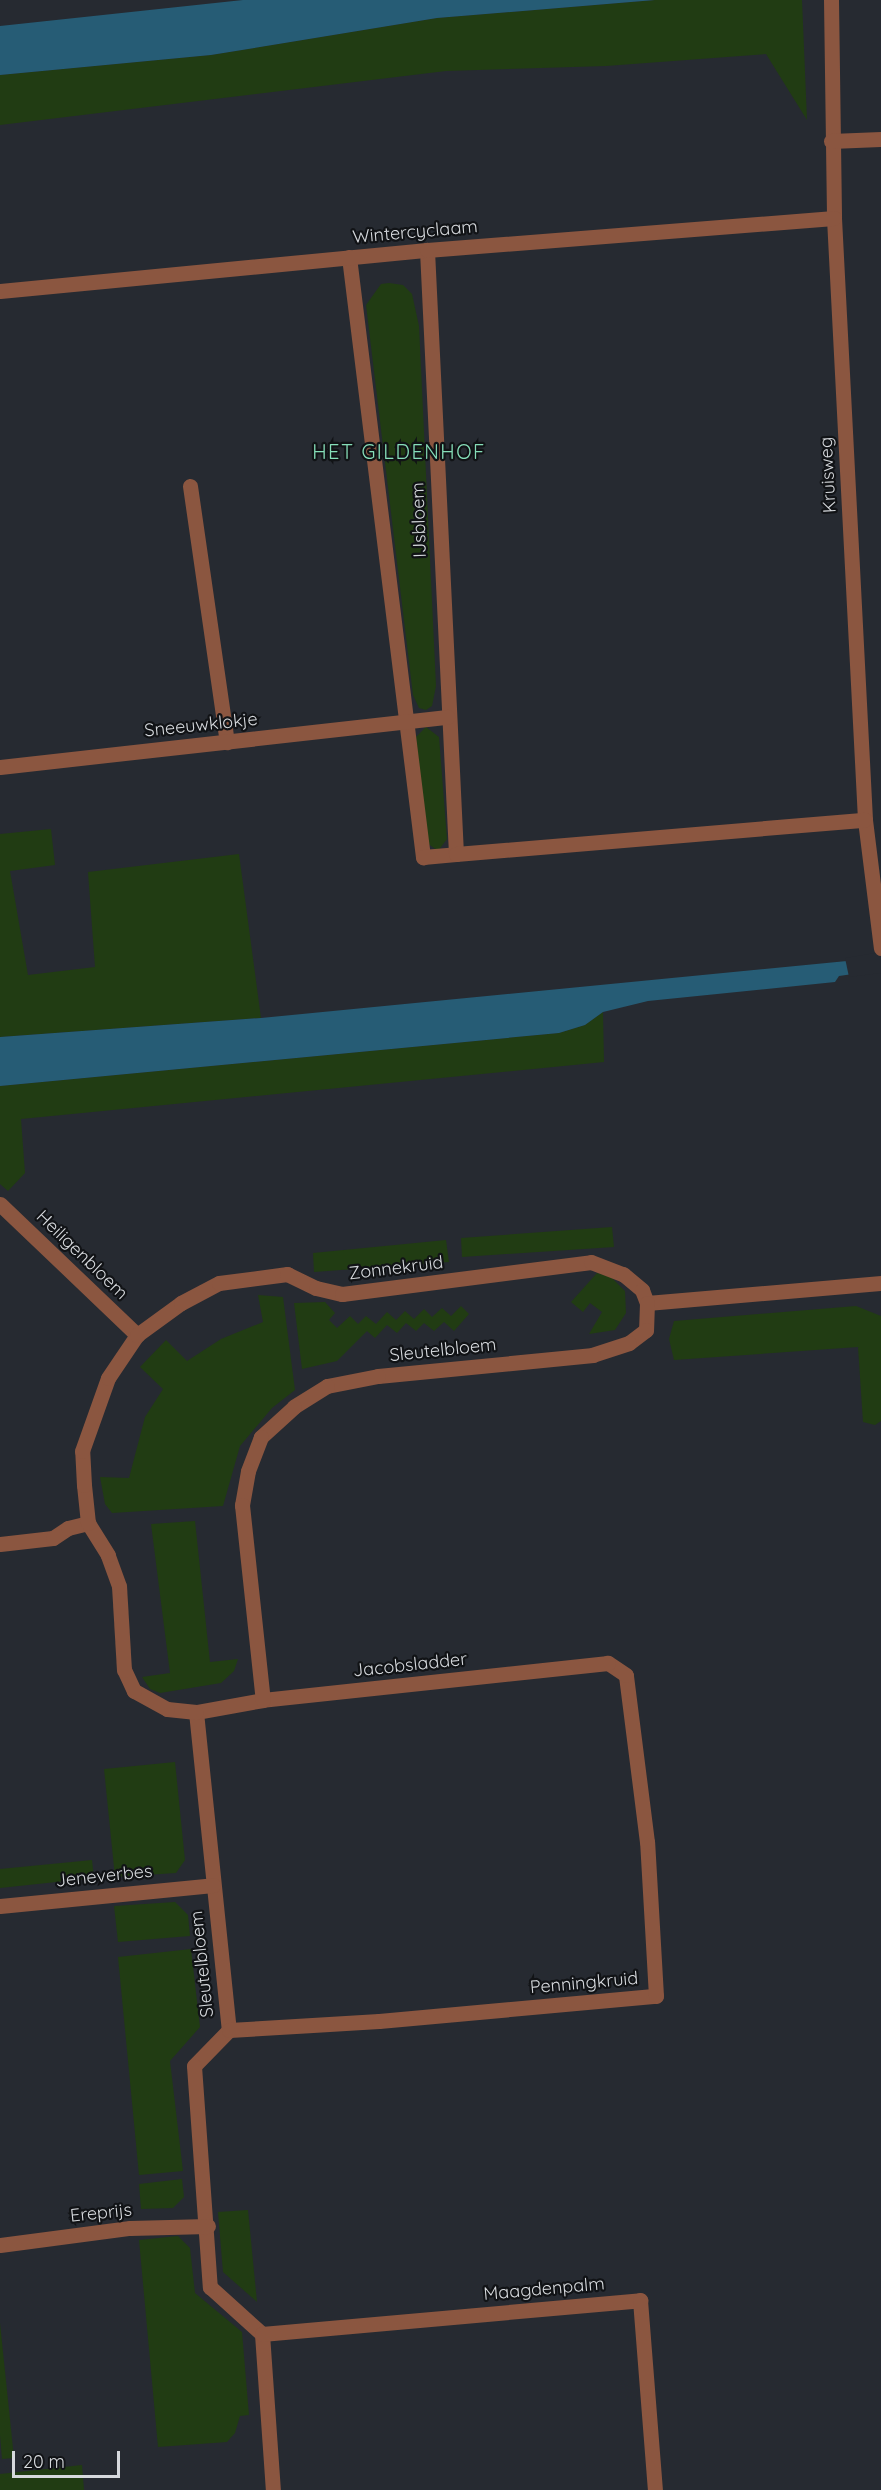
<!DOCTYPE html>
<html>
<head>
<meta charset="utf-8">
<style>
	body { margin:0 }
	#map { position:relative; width:881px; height:2490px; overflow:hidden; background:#262a31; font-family:Quicksand,sans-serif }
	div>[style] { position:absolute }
	.green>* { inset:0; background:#213c13 }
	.water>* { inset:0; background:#265c75 }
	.pier>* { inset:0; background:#262a31 }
	.minor>* { height:15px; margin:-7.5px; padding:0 7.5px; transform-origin:7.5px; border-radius:7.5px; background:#8b5640 }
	span { translate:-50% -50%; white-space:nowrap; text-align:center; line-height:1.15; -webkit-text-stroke:4.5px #111316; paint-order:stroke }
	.street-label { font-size:18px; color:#d6d9dd }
	.neighbourhood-label { font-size:20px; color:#86deb9; letter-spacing:1.5px }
	.scale { position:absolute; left:12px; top:2451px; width:108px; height:27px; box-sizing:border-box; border:3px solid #d6d9dd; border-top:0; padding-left:8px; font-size:18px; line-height:21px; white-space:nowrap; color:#d6d9dd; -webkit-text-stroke:4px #111316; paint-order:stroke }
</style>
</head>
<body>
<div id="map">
	<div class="green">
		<div style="clip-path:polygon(655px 0,802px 0,807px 120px,766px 54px,606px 66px,446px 71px,0 125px,0 75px,211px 55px,437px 18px)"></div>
		<div style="clip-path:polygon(389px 283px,403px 285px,412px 294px,419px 326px,436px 686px,432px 706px,426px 710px,419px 708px,413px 695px,366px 305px,381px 284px)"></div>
		<div style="clip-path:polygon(426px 727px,439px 737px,447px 839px,438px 851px,427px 843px,416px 737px)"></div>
		<div style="clip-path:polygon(51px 829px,55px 865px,10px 871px,28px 975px,95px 967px,88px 872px,239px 854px,261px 1018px,0 1037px,0 834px)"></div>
		<div style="clip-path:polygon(603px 1012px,604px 1062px,21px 1119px,25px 1173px,8px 1191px,0 1184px,0 1086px,559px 1033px,585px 1025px)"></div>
		<div style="clip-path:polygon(612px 1227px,614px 1247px,462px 1257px,461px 1238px)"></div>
		<div style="clip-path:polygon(446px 1240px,449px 1262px,314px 1272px,313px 1253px)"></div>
		<div style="clip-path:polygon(597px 1273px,611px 1277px,625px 1291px,626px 1313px,615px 1330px,589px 1334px,602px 1312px,590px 1303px,583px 1312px,571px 1302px)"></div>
		<div style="clip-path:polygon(258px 1295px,283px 1297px,295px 1390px,272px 1408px,240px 1446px,223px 1506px,112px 1513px,105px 1504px,100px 1477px,129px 1478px,145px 1417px,163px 1389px,140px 1367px,166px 1340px,187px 1361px,221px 1339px,263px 1322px)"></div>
		<div style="clip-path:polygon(325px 1302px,335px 1313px,329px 1320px,337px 1328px,350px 1316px,358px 1324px,366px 1316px,376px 1324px,387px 1312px,396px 1320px,405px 1311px,414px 1319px,424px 1309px,432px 1317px,442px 1308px,451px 1316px,461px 1306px,469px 1314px,454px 1331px,444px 1322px,434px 1331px,424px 1323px,416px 1331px,406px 1323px,397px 1333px,387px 1325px,375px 1338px,367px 1331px,337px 1361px,302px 1369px,294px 1303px)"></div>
		<div style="clip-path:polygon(856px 1306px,881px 1316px,881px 1421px,875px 1425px,863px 1422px,858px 1347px,674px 1360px,669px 1339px,674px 1321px)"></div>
		<div style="clip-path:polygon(195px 1521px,210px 1662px,238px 1659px,234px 1671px,221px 1683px,160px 1693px,150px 1689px,142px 1677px,170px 1673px,151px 1524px)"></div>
		<div style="clip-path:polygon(175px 1762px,185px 1860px,176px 1873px,115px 1877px,104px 1769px)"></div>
		<div style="clip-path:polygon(92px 1860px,94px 1878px,0 1888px,0 1869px)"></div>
		<div style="clip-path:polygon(175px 1902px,188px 1915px,190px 1936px,118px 1942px,114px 1906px)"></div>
		<div style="clip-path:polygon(191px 1949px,200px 2027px,170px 2061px,183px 2171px,139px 2175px,118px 1957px)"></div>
		<div style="clip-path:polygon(182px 2179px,184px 2197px,173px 2208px,141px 2209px,139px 2184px)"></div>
		<div style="clip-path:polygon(248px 2210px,257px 2302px,223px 2272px,218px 2212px)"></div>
		<div style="clip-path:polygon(178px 2236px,190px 2248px,195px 2293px,242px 2332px,249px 2415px,240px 2416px,235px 2433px,227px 2442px,158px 2447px,139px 2240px)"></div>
		<div style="clip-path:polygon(0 2323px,14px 2458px,2px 2459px,0 2435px)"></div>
		<div style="clip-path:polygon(82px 2465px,84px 2490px,0 2490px,0 2474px)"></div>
	</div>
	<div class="water">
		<div style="clip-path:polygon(243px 0,655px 0,437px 18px,211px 55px,0 75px,0 26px)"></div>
		<div style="clip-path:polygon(847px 961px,881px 970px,839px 976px,835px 982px,648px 1001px,603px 1012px,585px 1025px,559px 1033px,0 1086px,0 1037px,261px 1018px)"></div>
	</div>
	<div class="pier">
		<div style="clip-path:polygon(881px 952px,881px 973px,849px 977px,845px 958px)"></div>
	</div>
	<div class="minor">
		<div style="left:831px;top:0;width:218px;rotate:89.2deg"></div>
		<div style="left:834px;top:218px;width:603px;rotate:87.05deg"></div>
		<div style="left:865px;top:820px;width:129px;rotate:82.9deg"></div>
		<div style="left:831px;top:141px;width:50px;rotate:-2.3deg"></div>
		<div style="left:349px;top:257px;width:605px;rotate:82.97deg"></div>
		<div style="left:423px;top:857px;width:33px;rotate:-5deg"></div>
		<div style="left:456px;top:854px;width:605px;rotate:-92.75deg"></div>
		<div style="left:0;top:291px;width:429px;rotate:-5.5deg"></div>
		<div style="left:427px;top:250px;width:408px;rotate:-4.5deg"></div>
		<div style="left:190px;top:486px;width:259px;rotate:81.8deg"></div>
		<div style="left:0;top:767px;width:450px;rotate:-6.4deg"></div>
		<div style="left:456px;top:854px;width:410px;rotate:-4.8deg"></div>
		<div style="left:0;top:1204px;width:190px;rotate:43.7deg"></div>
		<div style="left:647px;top:1303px;width:235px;rotate:-4.9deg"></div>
		<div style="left:0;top:1544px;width:53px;rotate:-6.5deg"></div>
		<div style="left:53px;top:1538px;width:18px;rotate:-34deg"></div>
		<div style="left:68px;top:1528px;width:21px;rotate:-14deg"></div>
		<div style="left:196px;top:1712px;width:320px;rotate:84.1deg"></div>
		<div style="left:229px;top:2030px;width:50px;rotate:134.2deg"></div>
		<div style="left:194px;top:2066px;width:222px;rotate:85.9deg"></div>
		<div style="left:210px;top:2287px;width:70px;rotate:42.1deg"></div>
		<div style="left:262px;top:2334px;width:156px;rotate:86deg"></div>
		<div style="left:0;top:1906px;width:214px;rotate:-5.6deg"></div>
		<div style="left:229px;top:2030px;width:150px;rotate:-3.4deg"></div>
		<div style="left:379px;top:2021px;width:278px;rotate:-5.2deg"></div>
		<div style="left:656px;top:1996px;width:154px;rotate:-93.3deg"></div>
		<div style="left:647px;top:1842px;width:168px;rotate:-97.2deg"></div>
		<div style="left:626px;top:1675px;width:22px;rotate:-146deg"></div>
		<div style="left:608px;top:1663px;width:347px;rotate:173.9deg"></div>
		<div style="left:263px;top:1700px;width:68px;rotate:169.8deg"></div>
		<div style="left:196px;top:1712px;width:29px;rotate:-174deg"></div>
		<div style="left:167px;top:1709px;width:38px;rotate:-151deg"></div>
		<div style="left:134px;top:1691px;width:23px;rotate:-115deg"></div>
		<div style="left:124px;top:1670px;width:84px;rotate:-93.4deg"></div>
		<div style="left:119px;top:1586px;width:33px;rotate:-110deg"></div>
		<div style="left:108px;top:1555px;width:38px;rotate:-122deg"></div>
		<div style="left:88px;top:1523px;width:38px;rotate:-96deg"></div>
		<div style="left:84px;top:1485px;width:34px;rotate:-93deg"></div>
		<div style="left:82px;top:1451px;width:77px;rotate:-70.4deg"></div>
		<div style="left:108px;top:1378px;width:52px;rotate:-56deg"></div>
		<div style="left:137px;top:1335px;width:54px;rotate:-36deg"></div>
		<div style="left:181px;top:1303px;width:43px;rotate:-27.8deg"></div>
		<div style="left:219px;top:1283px;width:69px;rotate:-7.5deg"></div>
		<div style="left:287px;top:1274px;width:32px;rotate:26deg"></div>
		<div style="left:316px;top:1288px;width:27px;rotate:13deg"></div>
		<div style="left:342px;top:1294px;width:251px;rotate:-7.3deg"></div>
		<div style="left:591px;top:1262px;width:34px;rotate:21deg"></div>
		<div style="left:623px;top:1274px;width:25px;rotate:40deg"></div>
		<div style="left:642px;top:1290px;width:14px;rotate:69deg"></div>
		<div style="left:647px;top:1303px;width:27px;rotate:92deg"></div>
		<div style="left:646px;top:1330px;width:21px;rotate:143deg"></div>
		<div style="left:629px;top:1343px;width:38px;rotate:162deg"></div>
		<div style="left:593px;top:1355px;width:216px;rotate:174.4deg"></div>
		<div style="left:378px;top:1376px;width:52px;rotate:168.9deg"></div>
		<div style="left:327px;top:1386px;width:39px;rotate:148deg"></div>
		<div style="left:294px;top:1407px;width:45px;rotate:137.7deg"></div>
		<div style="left:261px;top:1437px;width:36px;rotate:111deg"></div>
		<div style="left:248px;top:1471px;width:35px;rotate:100deg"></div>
		<div style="left:242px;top:1505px;width:196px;rotate:83.9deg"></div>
		<div style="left:0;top:2245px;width:131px;rotate:-7.5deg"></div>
		<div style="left:130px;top:2228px;width:78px;rotate:-1.5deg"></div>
		<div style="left:262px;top:2334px;width:380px;rotate:-5.1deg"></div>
		<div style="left:640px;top:2300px;width:191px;rotate:85.5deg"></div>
	</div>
	<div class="street-label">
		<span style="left:415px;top:232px;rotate:-5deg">Wintercyclaam</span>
		<span style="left:828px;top:475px;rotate:-93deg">Kruisweg</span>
		<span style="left:419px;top:520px;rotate:-92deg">IJsbloem</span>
		<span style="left:201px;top:725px;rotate:-6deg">Sneeuwklokje</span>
		<span style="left:82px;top:1255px;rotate:44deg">Heiligenbloem</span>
		<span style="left:396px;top:1268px;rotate:-7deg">Zonnekruid</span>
		<span style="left:443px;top:1350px;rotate:-6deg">Sleutelbloem</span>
		<span style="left:410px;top:1665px;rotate:-6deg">Jacobsladder</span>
		<span style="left:104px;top:1876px;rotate:-6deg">Jeneverbes</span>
		<span style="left:202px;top:1964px;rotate:-96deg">Sleutelbloem</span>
		<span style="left:584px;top:1983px;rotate:-5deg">Penningkruid</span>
		<span style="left:101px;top:2213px;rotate:-6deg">Ereprijs</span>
		<span style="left:544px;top:2289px;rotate:-5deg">Maagdenpalm</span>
	</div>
	<div class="neighbourhood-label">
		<span style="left:399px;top:451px">HET GILDENHOF</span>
	</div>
	<div class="scale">20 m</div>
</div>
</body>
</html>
